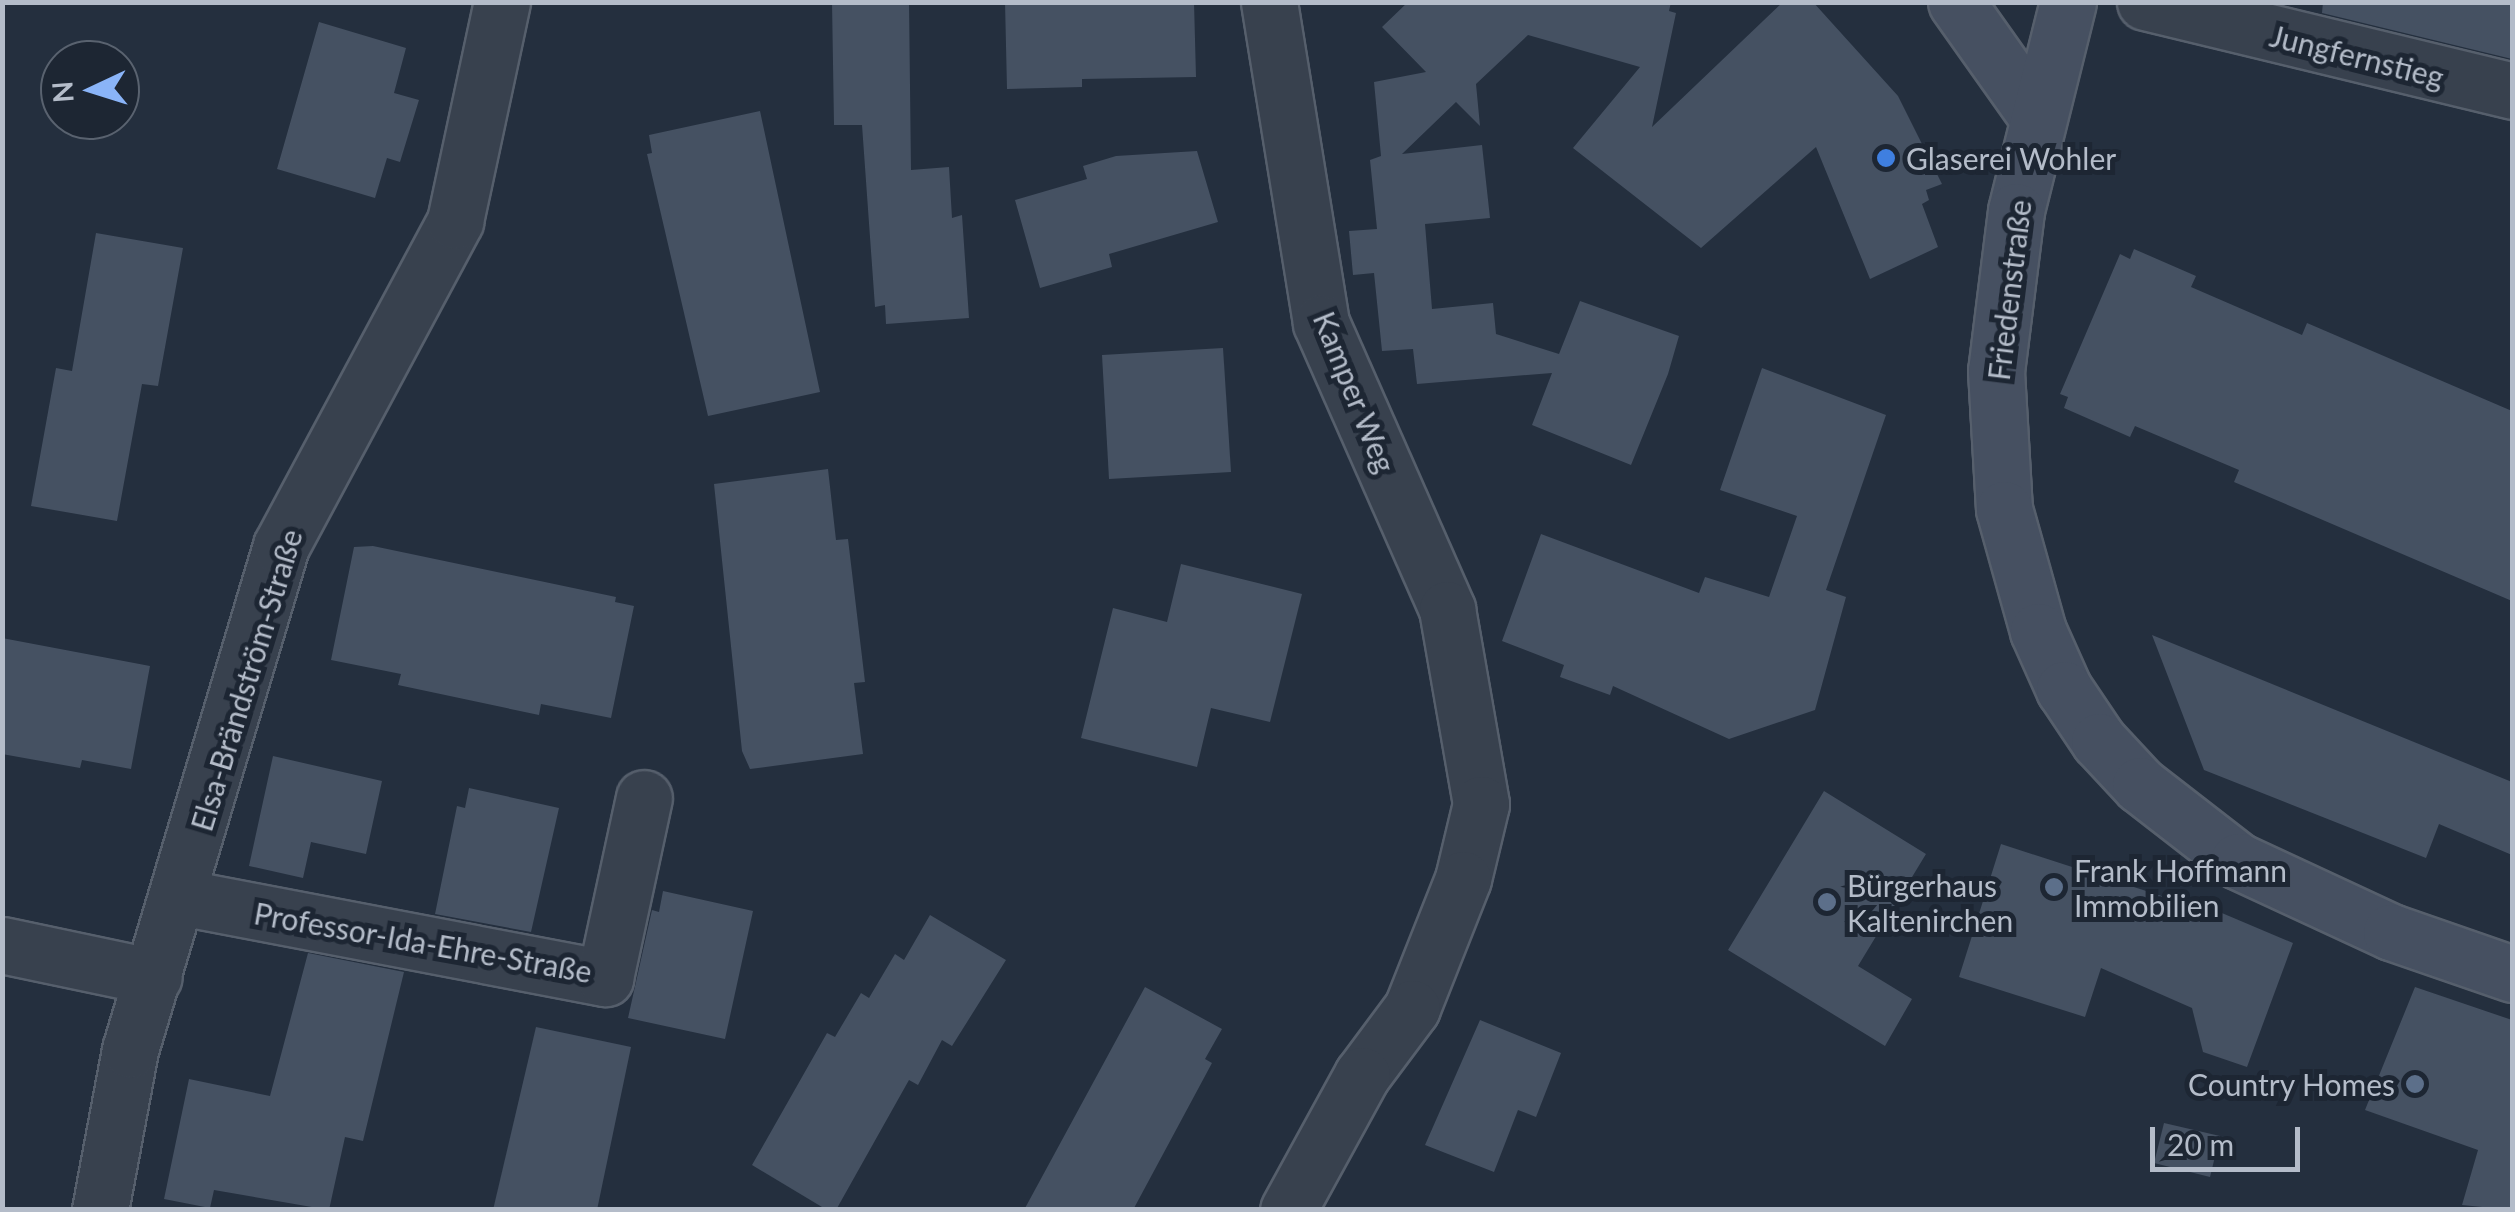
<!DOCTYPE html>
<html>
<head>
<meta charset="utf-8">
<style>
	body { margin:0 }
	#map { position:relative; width:2515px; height:1212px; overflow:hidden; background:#242f3e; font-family:Lato,sans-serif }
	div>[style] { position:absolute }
	.building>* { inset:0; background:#455162 }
	.roads { filter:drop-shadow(2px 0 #565f6c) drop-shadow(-2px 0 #565f6c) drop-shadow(0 2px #565f6c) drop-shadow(0 -2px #565f6c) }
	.street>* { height:55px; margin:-27.5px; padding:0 27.5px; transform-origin:27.5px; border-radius:27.5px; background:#38414e }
	.secondary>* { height:55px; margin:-27.5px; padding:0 27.5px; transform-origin:27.5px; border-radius:27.5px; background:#465061 }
	.dots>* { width:28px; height:28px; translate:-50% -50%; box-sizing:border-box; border:5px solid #1d2633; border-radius:50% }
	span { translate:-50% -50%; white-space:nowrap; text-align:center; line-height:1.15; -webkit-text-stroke:10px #1d2633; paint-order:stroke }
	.street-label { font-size:30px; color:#b4bcc9 }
	.poi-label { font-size:30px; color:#b4bcc9 }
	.left { translate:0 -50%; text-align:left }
	.right { translate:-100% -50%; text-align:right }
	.frame { position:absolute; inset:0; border:5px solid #b4bcc9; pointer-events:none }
	.north { position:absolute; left:40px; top:40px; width:100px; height:100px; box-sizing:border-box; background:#1d2633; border:2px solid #59626f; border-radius:50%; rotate:266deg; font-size:28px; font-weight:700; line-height:40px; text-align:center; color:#b4bcc9 }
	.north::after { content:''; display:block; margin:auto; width:35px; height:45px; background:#8ab4f8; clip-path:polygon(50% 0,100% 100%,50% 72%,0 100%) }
	.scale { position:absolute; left:2150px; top:1127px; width:150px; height:45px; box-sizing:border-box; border:5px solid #b4bcc9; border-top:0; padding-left:12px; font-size:30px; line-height:35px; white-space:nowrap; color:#b4bcc9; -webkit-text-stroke:8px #1d2633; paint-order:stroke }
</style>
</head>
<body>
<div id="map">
	<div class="building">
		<div style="clip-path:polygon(832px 2px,909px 2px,911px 170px,949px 167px,952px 218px,962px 215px,969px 318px,886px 324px,885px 305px,875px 307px,862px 125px,834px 125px)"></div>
		<div style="clip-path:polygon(1005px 2px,1194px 2px,1196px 77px,1082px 79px,1082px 87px,1007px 89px)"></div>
		<div style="clip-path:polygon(1408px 2px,1671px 2px,1669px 11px,1676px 13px,1652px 127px,1783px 2px,1813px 2px,1898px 96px,1942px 184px,1926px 190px,1929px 200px,1922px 204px,1938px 247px,1870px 279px,1816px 147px,1701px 248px,1573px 148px,1640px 67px,1528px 35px,1476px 84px,1480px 126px,1456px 102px,1402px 154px,1482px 145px,1490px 218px,1425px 224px,1432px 309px,1493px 303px,1496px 334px,1559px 354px,1580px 301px,1679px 336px,1668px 374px,1631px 465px,1532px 425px,1552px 373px,1417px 384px,1413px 349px,1382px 351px,1374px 273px,1353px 275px,1349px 231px,1377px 229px,1370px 160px,1381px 156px,1374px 82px,1426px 72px,1382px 27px)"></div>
		<div style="clip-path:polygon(2323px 2px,2512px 2px,2512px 59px,2322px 13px)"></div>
		<div style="clip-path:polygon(319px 22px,406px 48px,394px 93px,419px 100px,400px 162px,387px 158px,375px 198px,277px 169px)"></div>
		<div style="clip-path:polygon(760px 111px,820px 392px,708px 416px,647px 154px,652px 153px,649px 135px)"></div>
		<div style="clip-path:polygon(1197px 151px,1218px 222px,1109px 254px,1112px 267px,1040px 288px,1015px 200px,1087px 179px,1083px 166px,1116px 156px)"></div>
		<div style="clip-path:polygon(96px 233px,183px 248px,158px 386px,142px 384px,117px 521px,31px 506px,56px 368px,72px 371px)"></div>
		<div style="clip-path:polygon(2134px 249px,2196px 276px,2191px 287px,2302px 335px,2307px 323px,2512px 411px,2512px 601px,2234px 482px,2239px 470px,2135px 426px,2130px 437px,2064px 408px,2068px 397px,2060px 394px,2120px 254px,2130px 259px)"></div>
		<div style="clip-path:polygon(1223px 348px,1231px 472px,1109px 479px,1102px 355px)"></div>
		<div style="clip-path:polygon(1762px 368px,1886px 415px,1826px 590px,1846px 597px,1815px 710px,1729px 739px,1613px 686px,1610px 695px,1560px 677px,1564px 665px,1502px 641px,1541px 534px,1699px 593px,1705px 577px,1769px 597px,1797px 516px,1720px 490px)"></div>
		<div style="clip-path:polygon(828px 469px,836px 540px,848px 539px,865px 682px,854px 683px,863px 754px,750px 769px,742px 751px,714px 484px)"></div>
		<div style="clip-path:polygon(373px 546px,616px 597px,615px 602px,634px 606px,611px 718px,541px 704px,539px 715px,398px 685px,401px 674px,331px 660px,354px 547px)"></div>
		<div style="clip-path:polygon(1181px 564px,1302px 594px,1270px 722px,1211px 708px,1197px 767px,1081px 738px,1113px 608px,1167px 622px)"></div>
		<div style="clip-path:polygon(2152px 635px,2512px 782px,2512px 855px,2439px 824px,2426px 858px,2204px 770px)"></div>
		<div style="clip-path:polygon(2px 638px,150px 666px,131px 769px,82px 760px,80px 768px,2px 754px)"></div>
		<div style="clip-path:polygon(273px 756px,382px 781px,366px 854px,311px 842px,303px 878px,249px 866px)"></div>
		<div style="clip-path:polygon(469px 788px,559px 808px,531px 932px,435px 914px,457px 806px,465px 808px)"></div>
		<div style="clip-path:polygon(1824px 791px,1926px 854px,1858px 966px,1912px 999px,1885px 1046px,1728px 950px)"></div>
		<div style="clip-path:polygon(2001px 844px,2174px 900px,2177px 894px,2293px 943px,2247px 1067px,2203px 1052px,2192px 1008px,2101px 968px,2085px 1017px,1959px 977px)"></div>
		<div style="clip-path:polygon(663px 891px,753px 911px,725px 1039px,628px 1018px,652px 910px,659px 912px)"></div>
		<div style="clip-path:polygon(930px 915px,1006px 960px,952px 1046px,942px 1040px,918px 1085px,909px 1080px,836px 1210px,827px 1210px,752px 1165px,827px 1033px,835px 1037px,861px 993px,869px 998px,895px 954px,904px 960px)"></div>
		<div style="clip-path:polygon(308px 953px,404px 972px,363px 1141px,345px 1137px,329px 1210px,214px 1190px,210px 1208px,164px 1199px,189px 1079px,270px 1096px)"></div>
		<div style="clip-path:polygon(1145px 987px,1222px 1029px,1205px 1059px,1212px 1063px,1133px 1210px,1024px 1210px)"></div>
		<div style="clip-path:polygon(2415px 987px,2512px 1020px,2512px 1210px,2462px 1205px,2478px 1150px,2365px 1110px)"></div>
		<div style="clip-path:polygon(1480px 1020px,1561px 1053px,1536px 1117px,1518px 1110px,1494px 1172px,1425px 1145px)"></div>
		<div style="clip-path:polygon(536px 1027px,631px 1047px,597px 1210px,493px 1210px)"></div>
		<div style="clip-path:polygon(2164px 1123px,2220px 1136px,2210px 1177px,2154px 1163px)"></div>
	</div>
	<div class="roads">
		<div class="street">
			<div style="left:1269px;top:2px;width:325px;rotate:80.8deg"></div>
			<div style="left:1321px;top:323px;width:313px;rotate:66.2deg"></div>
			<div style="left:1447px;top:609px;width:198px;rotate:80.1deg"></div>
			<div style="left:1481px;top:804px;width:77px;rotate:103.5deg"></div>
			<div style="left:1463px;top:879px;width:139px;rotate:111.6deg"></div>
			<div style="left:1412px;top:1008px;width:84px;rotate:126.7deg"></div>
			<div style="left:1362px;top:1075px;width:154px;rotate:118.7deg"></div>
			<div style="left:2145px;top:2px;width:378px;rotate:13.6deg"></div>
			<div style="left:180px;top:897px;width:433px;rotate:10.8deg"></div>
			<div style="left:605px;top:978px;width:184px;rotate:-77.8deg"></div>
			<div style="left:2px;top:945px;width:155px;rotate:11.9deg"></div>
			<div style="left:100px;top:1210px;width:163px;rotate:-79.4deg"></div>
			<div style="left:130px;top:1050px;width:526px;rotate:-73.32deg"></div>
			<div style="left:281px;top:546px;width:369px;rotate:-61.8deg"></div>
			<div style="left:455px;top:221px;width:224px;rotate:-77.9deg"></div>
		</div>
		<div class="secondary">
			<div style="left:1956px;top:2px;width:138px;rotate:54.7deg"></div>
			<div style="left:2068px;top:2px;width:215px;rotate:104deg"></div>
			<div style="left:2016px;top:211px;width:161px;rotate:97.1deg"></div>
			<div style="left:1996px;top:371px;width:138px;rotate:86.7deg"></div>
			<div style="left:2004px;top:509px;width:127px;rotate:74.4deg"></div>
			<div style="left:2038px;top:631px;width:64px;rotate:65.9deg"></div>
			<div style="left:2064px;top:689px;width:63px;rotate:56.1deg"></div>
			<div style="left:2099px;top:741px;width:60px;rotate:47deg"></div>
			<div style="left:2140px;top:785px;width:124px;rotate:37.8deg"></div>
			<div style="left:2238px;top:861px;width:169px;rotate:24.9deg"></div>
			<div style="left:2391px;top:932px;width:128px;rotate:19.1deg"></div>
		</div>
	</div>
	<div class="dots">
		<div style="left:1886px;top:158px;background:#3f7fe0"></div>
		<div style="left:2054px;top:887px;background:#5c6f8a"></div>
		<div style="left:1827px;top:902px;background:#5c6f8a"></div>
		<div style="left:2415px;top:1084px;background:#5c6f8a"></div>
	</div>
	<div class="street-label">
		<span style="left:2357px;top:56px;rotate:14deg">Jungfernstieg</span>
		<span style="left:2009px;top:290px;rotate:-83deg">Friedenstraße</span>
		<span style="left:1355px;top:392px;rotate:68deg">Kamper Weg</span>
		<span style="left:246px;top:680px;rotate:-73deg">Elsa-Brändström-Straße</span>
		<span style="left:423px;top:942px;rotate:10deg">Professor-Ida-Ehre-Straße</span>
	</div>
	<div class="poi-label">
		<span class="left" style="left:1906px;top:158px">Glaserei Wohler</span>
		<span class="left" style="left:2074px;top:887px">Frank Hoffmann<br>Immobilien</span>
		<span class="left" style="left:1847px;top:902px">Bürgerhaus<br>Kaltenirchen</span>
		<span class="right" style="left:2395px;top:1084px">Country Homes</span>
	</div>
	<div class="frame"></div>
	<div class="north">N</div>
	<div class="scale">20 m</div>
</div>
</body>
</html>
